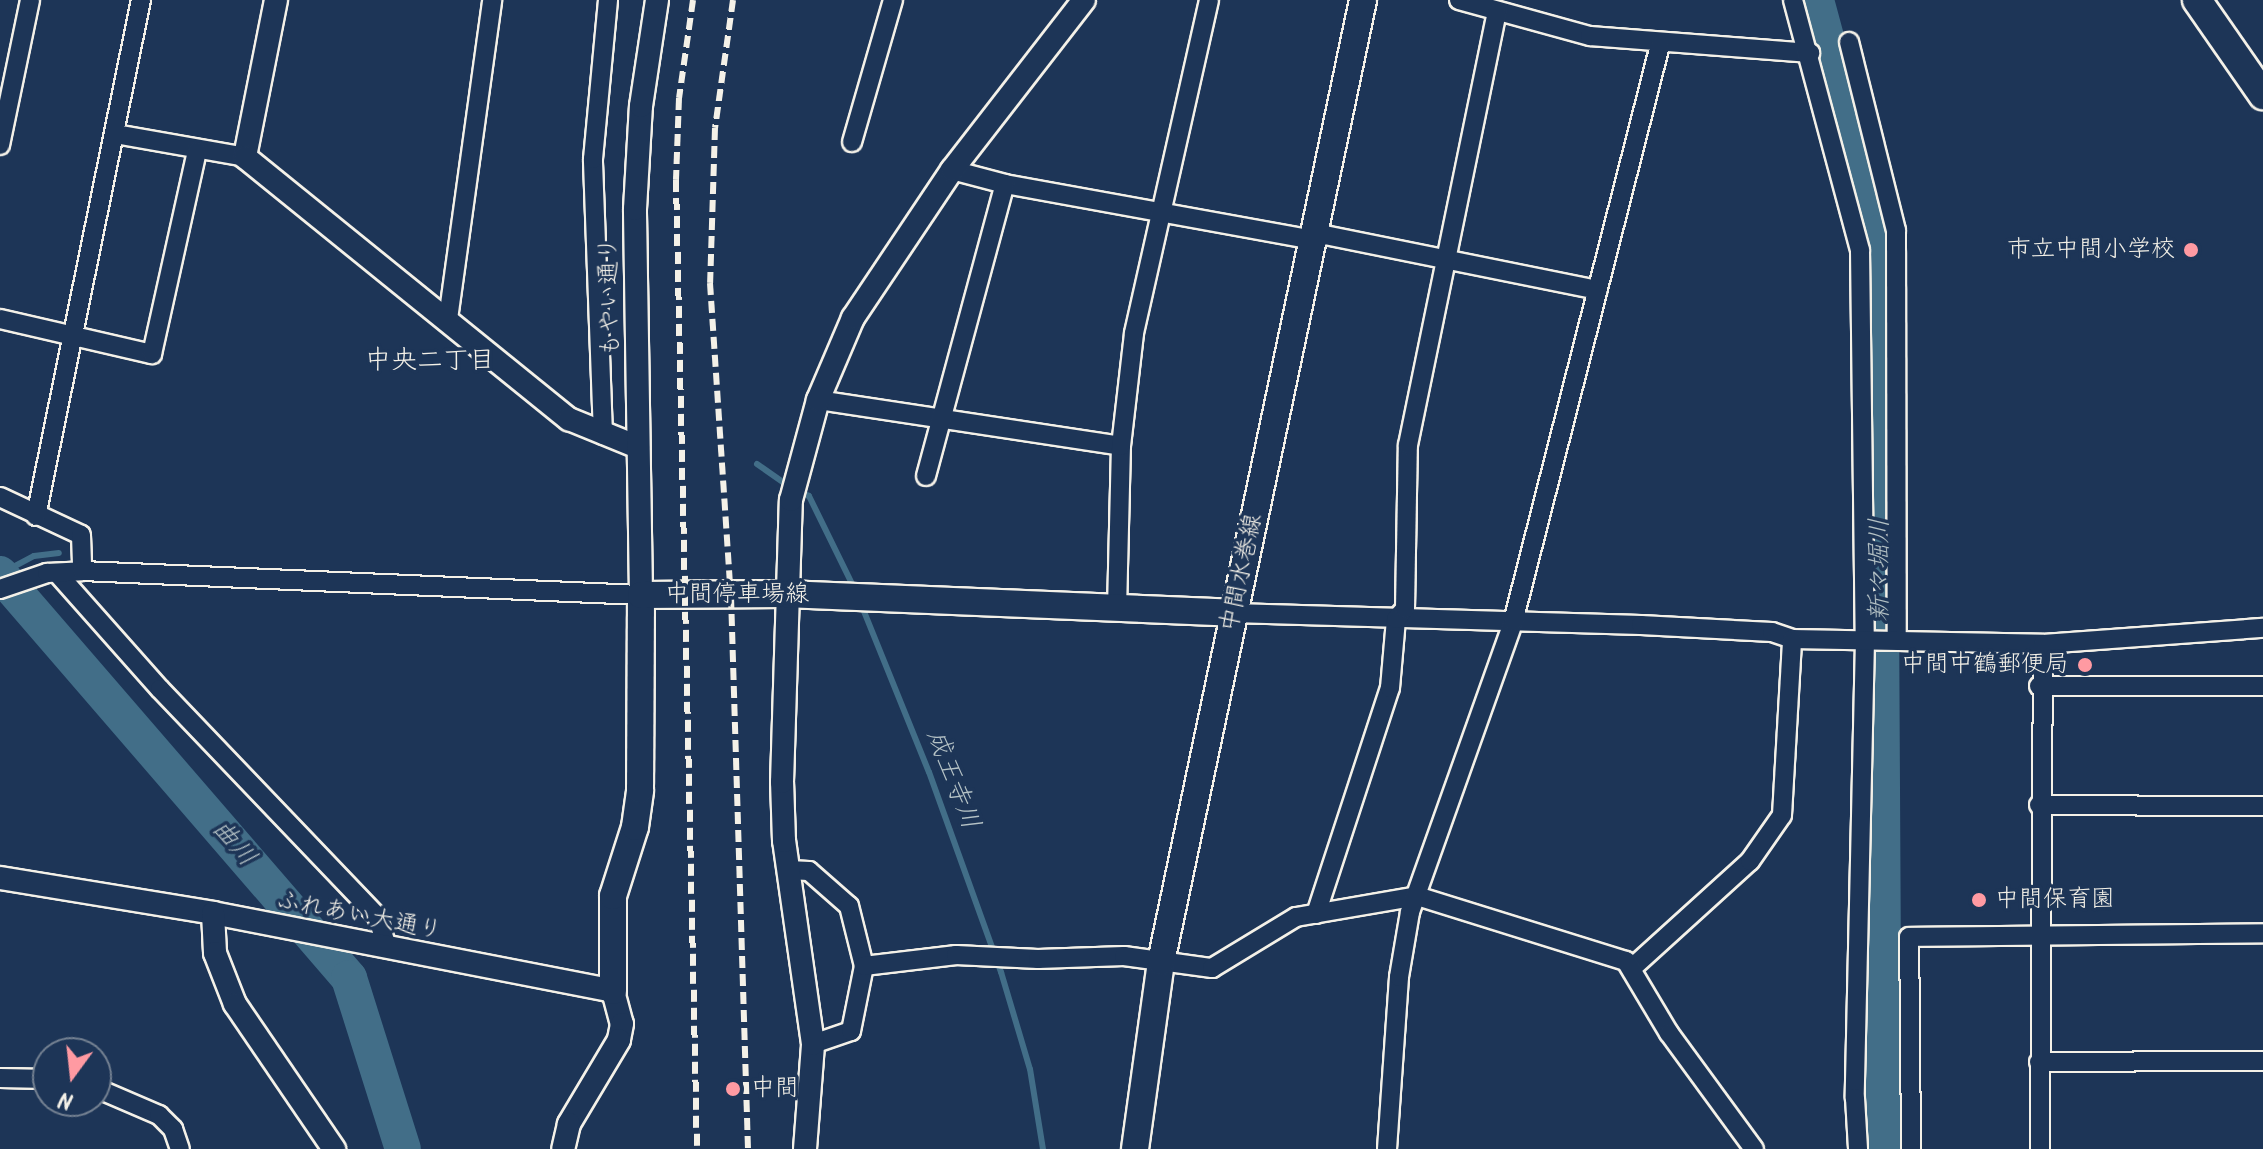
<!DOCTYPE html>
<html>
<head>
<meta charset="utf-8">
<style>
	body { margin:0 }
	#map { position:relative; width:2263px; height:1149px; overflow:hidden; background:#1d3557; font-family:Kalam,"Klee One",sans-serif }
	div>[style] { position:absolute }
	.stream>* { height:6px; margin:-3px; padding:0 3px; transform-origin:3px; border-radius:3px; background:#426e88 }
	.river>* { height:36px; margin:-18px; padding:0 18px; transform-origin:18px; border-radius:18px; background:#426e88 }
	.roads { filter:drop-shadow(2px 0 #f4f1e8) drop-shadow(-2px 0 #f4f1e8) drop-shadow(0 2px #f4f1e8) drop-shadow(0 -2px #f4f1e8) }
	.minor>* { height:18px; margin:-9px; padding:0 9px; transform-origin:9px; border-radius:9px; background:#1d3557 }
	.tertiary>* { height:22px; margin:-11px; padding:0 11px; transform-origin:11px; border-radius:11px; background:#1d3557 }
	.secondary>* { height:26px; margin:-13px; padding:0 13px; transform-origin:13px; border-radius:13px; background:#1d3557 }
	.primary>* { height:28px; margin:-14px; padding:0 14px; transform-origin:14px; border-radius:14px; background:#1d3557 }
	.rail>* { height:6px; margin-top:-3px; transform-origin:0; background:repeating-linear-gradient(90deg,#f4f1e8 0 12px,transparent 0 18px) }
	.dots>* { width:22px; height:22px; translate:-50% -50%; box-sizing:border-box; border:4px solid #1d3557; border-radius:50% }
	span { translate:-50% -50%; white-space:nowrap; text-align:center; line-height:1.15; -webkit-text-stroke:7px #1d3557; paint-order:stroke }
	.poi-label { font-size:24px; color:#f4f1e8 }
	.right { translate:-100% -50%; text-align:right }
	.left { translate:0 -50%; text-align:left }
	.street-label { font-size:24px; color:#f4f1e8 }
	.neighbourhood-label { font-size:26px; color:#f4f1e8 }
	.water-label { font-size:26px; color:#b6c3c6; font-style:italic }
	.north { position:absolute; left:32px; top:1037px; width:80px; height:80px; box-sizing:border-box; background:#1d3557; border:2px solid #738091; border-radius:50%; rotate:195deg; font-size:22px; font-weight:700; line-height:32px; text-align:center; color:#f4f1e8 }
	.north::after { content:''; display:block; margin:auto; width:28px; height:36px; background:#ff9aa2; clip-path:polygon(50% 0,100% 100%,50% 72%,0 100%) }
</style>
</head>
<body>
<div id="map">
	<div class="stream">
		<div style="left:757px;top:464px;width:38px;rotate:35deg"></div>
		<div style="left:799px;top:491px;width:11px;rotate:27deg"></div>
		<div style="left:809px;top:496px;width:105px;rotate:63.9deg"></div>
		<div style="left:0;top:574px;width:38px;rotate:-28deg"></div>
		<div style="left:34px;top:556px;width:25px;rotate:-7deg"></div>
		<div style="left:861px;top:604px;width:181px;rotate:68deg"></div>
		<div style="left:929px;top:772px;width:213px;rotate:70.2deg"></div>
		<div style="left:1001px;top:972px;width:101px;rotate:73.4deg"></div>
		<div style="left:1030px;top:1069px;width:81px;rotate:80.8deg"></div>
	</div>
	<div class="river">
		<div style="left:1816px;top:0;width:241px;rotate:74.9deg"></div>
		<div style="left:1879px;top:233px;width:916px;rotate:89.69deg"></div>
		<div style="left:0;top:574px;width:534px;rotate:49.18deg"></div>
		<div style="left:349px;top:978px;width:179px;rotate:72.5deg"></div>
	</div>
	<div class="roads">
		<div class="minor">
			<div style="left:1459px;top:0;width:136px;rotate:15.4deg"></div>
			<div style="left:1590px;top:36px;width:221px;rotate:4.4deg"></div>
			<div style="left:1793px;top:0;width:259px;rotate:75deg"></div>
			<div style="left:1860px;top:250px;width:390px;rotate:89.3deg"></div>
			<div style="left:1865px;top:640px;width:458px;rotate:91.3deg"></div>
			<div style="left:1855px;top:1098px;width:51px;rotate:86.6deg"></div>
			<div style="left:1849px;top:42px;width:194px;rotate:76deg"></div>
			<div style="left:1896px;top:230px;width:410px;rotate:89.9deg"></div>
			<div style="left:115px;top:134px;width:132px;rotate:10deg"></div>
			<div style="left:852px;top:142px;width:148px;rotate:-73.9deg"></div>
			<div style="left:0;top:145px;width:148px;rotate:-78.3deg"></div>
			<div style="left:952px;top:170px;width:55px;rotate:14.8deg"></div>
			<div style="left:1005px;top:184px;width:313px;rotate:10.3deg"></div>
			<div style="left:1313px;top:240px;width:13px;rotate:-23deg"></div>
			<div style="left:1325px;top:235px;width:278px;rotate:11.4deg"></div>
			<div style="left:0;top:319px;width:156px;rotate:13deg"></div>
			<div style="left:152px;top:354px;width:208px;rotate:-77.5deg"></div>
			<div style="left:448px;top:319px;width:322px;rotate:-82.1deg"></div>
			<div style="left:818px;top:400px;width:306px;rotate:8.6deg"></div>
			<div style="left:603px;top:435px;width:276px;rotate:-92.1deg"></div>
			<div style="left:593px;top:159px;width:160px;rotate:-84.6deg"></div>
			<div style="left:926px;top:476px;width:302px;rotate:-74.9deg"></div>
			<div style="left:0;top:497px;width:89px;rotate:25.1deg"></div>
			<div style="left:81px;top:535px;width:36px;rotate:88deg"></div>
			<div style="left:36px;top:516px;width:527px;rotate:-78.5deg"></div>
			<div style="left:57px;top:573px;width:155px;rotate:48.4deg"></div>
			<div style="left:160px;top:689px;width:314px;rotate:46.3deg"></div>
			<div style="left:377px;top:916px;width:33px;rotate:72deg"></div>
			<div style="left:0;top:589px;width:50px;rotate:-18.8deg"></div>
			<div style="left:47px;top:573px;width:35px;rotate:-3deg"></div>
			<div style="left:82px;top:571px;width:560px;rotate:2.46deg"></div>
			<div style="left:1117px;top:609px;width:163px;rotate:-88.6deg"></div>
			<div style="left:1121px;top:446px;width:114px;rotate:-83.4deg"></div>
			<div style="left:1134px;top:333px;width:341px;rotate:-77.3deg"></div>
			<div style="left:1233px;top:613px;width:408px;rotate:1.7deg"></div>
			<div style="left:1641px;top:625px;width:131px;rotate:3.1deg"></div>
			<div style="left:1772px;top:632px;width:21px;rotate:19deg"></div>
			<div style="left:1792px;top:639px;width:251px;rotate:1.1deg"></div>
			<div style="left:2043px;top:644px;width:221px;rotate:-4.2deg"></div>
			<div style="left:2039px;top:686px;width:224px"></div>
			<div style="left:2039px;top:805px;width:224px;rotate:0.3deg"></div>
			<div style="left:788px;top:870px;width:21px;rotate:3deg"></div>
			<div style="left:809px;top:871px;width:53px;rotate:41.2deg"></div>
			<div style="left:849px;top:906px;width:62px;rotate:76deg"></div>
			<div style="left:1316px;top:914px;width:238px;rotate:-71.9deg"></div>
			<div style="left:1390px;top:688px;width:69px;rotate:-85deg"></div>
			<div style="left:1396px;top:619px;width:13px;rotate:-48deg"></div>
			<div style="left:1405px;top:609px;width:164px;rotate:-89deg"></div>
			<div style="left:1408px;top:445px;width:442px;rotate:-78.4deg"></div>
			<div style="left:1632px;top:968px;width:159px;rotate:-42.2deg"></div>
			<div style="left:1750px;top:861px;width:56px;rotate:-55.2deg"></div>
			<div style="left:1782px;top:815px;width:176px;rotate:-86.7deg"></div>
			<div style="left:813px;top:1044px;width:40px;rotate:-18.9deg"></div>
			<div style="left:851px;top:1031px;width:66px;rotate:-78.7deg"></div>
			<div style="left:864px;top:966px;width:93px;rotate:-6.8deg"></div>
			<div style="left:956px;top:955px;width:82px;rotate:2.8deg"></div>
			<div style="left:1038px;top:959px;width:86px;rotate:-2deg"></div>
			<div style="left:1124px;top:956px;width:89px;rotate:7.8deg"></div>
			<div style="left:1212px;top:968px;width:98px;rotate:-31.3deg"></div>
			<div style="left:1296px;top:917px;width:123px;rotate:-9.8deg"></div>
			<div style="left:1417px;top:896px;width:219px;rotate:17.3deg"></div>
			<div style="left:1626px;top:961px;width:84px;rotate:59.2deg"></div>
			<div style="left:1669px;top:1033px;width:144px;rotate:53.8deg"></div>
			<div style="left:2039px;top:1062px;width:224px;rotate:-0.3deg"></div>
			<div style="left:0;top:1078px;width:48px;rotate:1.2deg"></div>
			<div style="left:96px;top:1088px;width:69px;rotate:23.2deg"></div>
			<div style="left:159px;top:1115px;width:20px;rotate:45deg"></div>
			<div style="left:173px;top:1129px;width:21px;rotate:71deg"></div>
			<div style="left:1387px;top:1149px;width:172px;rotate:-86deg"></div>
			<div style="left:1399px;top:977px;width:66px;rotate:-80.4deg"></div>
			<div style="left:1410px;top:912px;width:308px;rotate:-70.4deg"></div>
			<div style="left:1513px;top:622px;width:595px;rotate:-75.71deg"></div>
			<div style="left:1911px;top:1149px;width:212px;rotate:-90.5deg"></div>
			<div style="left:1909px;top:937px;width:354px;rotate:-0.6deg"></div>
			<div style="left:2040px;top:1149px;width:505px;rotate:-89.66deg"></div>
		</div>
		<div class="tertiary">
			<div style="left:276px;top:0;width:160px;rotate:101.2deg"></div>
			<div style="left:245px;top:157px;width:417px;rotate:39deg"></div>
			<div style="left:569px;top:419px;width:74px;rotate:22.1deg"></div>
			<div style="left:641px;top:595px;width:386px;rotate:-90.9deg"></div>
			<div style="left:635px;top:209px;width:103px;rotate:-86.7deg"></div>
			<div style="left:641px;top:106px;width:107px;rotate:-81.4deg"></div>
			<div style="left:0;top:878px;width:216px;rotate:9.3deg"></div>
			<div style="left:213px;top:913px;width:408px;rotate:11deg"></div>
			<div style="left:613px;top:991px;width:34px;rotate:75deg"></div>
			<div style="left:622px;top:1024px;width:16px;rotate:101deg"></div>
			<div style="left:619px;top:1040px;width:98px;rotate:120.8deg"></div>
			<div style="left:569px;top:1124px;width:26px;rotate:103deg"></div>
			<div style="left:213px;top:913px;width:40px;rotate:87.1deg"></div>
			<div style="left:215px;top:953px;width:55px;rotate:68.6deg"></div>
			<div style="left:235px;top:1004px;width:176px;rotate:55.7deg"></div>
			<div style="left:805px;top:1149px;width:105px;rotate:-85.6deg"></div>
			<div style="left:813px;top:1044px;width:205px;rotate:-98.1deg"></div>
			<div style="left:784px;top:841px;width:59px;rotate:-91.9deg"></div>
			<div style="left:782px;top:782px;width:282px;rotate:-88.2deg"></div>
			<div style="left:791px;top:500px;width:104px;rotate:-74.9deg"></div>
			<div style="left:818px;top:400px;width:89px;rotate:-66.9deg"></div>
			<div style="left:853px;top:318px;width:178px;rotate:-56.2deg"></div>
			<div style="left:952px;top:170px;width:215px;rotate:-52.2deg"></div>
		</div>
		<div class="secondary">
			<div style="left:613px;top:991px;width:95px;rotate:-90deg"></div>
			<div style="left:613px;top:896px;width:72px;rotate:-72.3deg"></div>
			<div style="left:635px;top:827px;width:37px;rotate:-82deg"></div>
			<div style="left:640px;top:790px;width:195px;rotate:-89.7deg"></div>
			<div style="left:641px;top:595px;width:144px;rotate:-0.4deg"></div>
			<div style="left:785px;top:594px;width:448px;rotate:2.4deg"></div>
			<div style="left:1135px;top:1149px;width:189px;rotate:-82.1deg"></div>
			<div style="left:1161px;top:962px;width:983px;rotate:-78.14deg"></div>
		</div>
		<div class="primary">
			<div style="left:2197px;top:0;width:116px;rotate:55.2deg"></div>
		</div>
	</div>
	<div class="rail">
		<div style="left:693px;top:0;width:99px;rotate:98.1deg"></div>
		<div style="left:679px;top:98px;width:82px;rotate:92.1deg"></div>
		<div style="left:676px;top:180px;width:969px;rotate:88.76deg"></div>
		<div style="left:733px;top:0;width:129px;rotate:98deg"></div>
		<div style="left:715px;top:128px;width:155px;rotate:91.8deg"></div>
		<div style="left:710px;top:283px;width:314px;rotate:86.2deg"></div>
		<div style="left:731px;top:596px;width:553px;rotate:88.24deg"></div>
	</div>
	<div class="dots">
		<div style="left:2191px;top:250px;background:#ff9aa2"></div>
		<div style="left:2085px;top:665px;background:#ff9aa2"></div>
		<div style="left:1979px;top:900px;background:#ff9aa2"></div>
		<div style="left:733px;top:1089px;background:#ff9aa2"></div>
	</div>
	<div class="poi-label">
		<span class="right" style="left:2175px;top:250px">市立中間小学校</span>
		<span class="right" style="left:2069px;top:665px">中間中鶴郵便局</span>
		<span class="left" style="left:1995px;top:900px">中間保育園</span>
		<span class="left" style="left:751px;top:1089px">中間</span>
	</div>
	<div class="street-label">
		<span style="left:610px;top:297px;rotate:-91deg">もやい通り</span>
		<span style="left:1242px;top:573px;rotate:-78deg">中間水巻線</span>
		<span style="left:737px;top:595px">中間停車場線</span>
		<span style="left:359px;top:916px;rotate:11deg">ふれあい大通り</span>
	</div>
	<div class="neighbourhood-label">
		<span style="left:430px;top:362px">中央二丁目</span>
	</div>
	<div class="water-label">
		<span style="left:1881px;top:570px;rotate:-90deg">新々堀川</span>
		<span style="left:952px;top:780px;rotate:69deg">成王寺川</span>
		<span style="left:233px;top:844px;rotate:49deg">曲川</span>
	</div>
	<div class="north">N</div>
</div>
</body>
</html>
